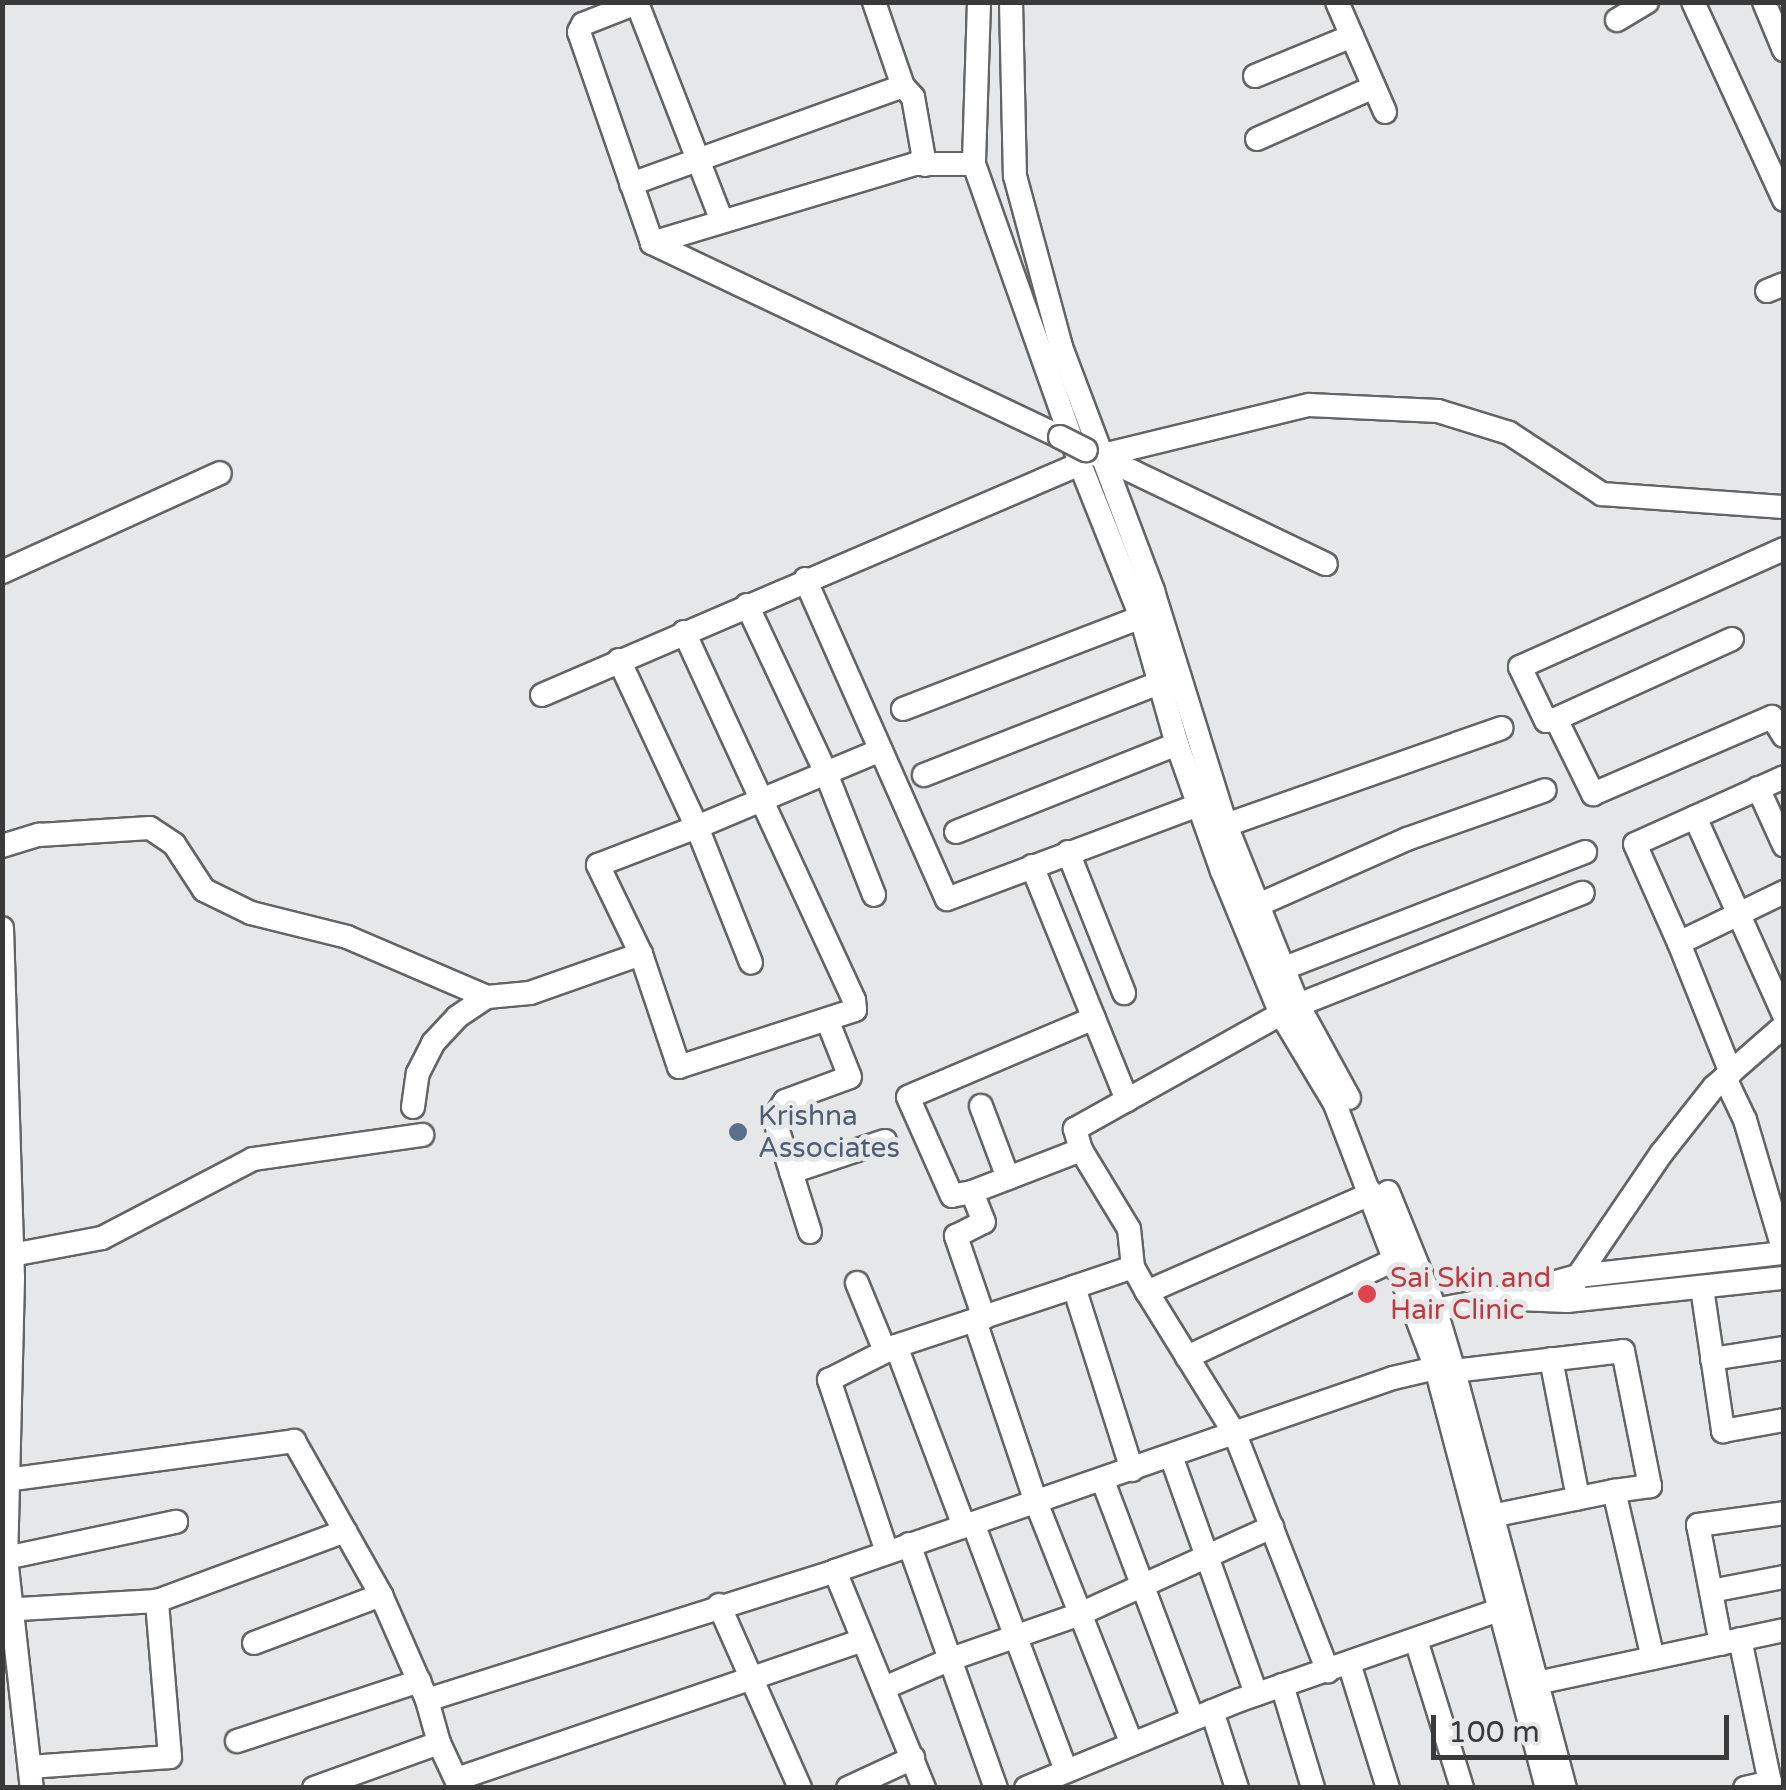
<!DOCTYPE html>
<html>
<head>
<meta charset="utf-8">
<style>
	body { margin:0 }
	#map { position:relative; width:1786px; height:1790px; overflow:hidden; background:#e6e7e9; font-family:"Varela Round",sans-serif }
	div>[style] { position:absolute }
	.roads { filter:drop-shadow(2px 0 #636465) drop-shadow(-2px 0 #636465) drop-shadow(0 2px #636465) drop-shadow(0 -2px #636465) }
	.minor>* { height:22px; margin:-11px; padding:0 11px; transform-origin:11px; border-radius:11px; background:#fff }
	.bridges { filter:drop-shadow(2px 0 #636465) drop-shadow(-2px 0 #636465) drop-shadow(0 2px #636465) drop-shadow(0 -2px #636465) }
	.minor-bridge>* { height:22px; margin:-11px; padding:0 11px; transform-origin:11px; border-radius:11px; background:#fff }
	.dots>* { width:28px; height:28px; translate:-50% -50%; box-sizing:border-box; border:5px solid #e6e7e9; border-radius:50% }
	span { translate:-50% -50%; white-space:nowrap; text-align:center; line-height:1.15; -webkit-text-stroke:10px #e6e7e9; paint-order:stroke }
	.service-label { font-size:28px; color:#4e5e75 }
	.left { translate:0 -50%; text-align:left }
	.health-label { font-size:28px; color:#be3a42 }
	.frame { position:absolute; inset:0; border:5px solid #3a3a3b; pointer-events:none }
	.scale { position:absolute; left:1431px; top:1715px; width:298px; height:45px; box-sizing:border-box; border:5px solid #3a3a3b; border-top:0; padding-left:12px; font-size:30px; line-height:35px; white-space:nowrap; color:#3a3a3b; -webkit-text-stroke:8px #e6e7e9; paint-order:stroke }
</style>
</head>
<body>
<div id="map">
	<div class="roads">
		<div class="minor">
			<div style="left:639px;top:2px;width:60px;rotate:158.6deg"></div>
			<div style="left:583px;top:24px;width:9px;rotate:117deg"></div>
			<div style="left:579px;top:32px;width:223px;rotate:70.9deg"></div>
			<div style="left:874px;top:2px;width:89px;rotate:71deg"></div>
			<div style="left:979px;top:2px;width:162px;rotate:91.8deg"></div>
			<div style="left:974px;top:164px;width:318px;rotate:70.5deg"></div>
			<div style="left:1080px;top:464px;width:165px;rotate:68.3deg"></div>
			<div style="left:1141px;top:617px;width:132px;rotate:74.2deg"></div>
			<div style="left:1177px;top:744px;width:135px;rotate:70.5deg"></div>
			<div style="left:1222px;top:871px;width:155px;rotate:67.6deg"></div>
			<div style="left:1281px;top:1014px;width:105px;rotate:59deg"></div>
			<div style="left:1335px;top:1104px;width:283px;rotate:69.1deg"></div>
			<div style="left:1436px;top:1368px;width:434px;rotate:75.2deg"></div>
			<div style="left:1011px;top:2px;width:174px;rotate:88.7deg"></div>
			<div style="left:1015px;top:176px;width:177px;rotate:74.9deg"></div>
			<div style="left:1061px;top:347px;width:261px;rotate:69.3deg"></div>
			<div style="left:1153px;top:591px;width:245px;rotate:72.7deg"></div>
			<div style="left:1226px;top:825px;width:194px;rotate:68.2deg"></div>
			<div style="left:1298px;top:1005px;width:106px;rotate:61.3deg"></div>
			<div style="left:1337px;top:2px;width:120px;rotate:66.4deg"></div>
			<div style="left:1693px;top:2px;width:218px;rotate:65.3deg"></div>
			<div style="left:1764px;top:2px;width:52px;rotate:67.4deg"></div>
			<div style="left:637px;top:3px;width:232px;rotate:68.7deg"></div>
			<div style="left:1617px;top:20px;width:35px;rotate:-31deg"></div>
			<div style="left:1255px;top:76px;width:105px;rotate:-22.4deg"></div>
			<div style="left:1257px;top:139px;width:128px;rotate:-24deg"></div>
			<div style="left:974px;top:164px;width:59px;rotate:180deg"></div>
			<div style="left:915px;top:164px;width:275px;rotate:163.3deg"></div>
			<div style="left:652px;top:243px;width:452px;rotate:25.4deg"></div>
			<div style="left:631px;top:184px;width:289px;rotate:-19.8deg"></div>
			<div style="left:903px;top:86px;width:15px;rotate:48deg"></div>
			<div style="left:913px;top:97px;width:69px;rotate:80deg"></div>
			<div style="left:1767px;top:291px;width:18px;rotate:-22deg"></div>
			<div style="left:1094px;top:453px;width:257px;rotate:25.6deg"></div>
			<div style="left:1099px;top:456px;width:216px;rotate:-13.7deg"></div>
			<div style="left:1309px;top:405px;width:129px;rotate:2.7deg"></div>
			<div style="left:1438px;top:411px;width:74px;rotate:17.2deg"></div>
			<div style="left:1509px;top:433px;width:111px;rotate:33.3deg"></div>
			<div style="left:1602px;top:494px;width:182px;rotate:4.1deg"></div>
			<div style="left:2px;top:572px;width:239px;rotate:-24.4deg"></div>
			<div style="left:805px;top:579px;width:350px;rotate:66.1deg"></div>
			<div style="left:947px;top:899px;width:269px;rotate:-20.5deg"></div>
			<div style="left:747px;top:605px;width:186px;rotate:64.8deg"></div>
			<div style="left:826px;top:773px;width:131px;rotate:68.5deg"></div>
			<div style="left:684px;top:632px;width:405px;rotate:65.2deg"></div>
			<div style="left:854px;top:1000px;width:10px;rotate:84deg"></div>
			<div style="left:855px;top:1010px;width:185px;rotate:162.1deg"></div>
			<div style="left:679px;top:1067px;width:119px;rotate:-108.6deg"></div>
			<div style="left:641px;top:954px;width:99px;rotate:-115.8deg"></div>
			<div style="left:598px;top:865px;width:106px;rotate:-21deg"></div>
			<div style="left:697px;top:827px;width:146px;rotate:68.3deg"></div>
			<div style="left:1732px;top:639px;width:193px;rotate:155.6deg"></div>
			<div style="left:1556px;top:719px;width:84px;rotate:63.7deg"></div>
			<div style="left:1593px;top:794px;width:195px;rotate:-23.3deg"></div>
			<div style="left:1772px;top:717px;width:22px;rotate:58deg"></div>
			<div style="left:619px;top:660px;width:184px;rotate:65deg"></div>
			<div style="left:697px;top:827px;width:199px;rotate:-22.7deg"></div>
			<div style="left:542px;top:695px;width:585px;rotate:-23.24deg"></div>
			<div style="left:903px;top:709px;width:255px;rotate:-21.1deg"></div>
			<div style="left:1556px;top:719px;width:10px;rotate:169deg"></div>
			<div style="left:1546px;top:721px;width:60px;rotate:-115.7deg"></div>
			<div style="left:1520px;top:667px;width:289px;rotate:-24.1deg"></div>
			<div style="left:924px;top:775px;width:255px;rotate:-21.4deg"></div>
			<div style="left:1758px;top:788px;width:63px;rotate:65.5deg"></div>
			<div style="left:1695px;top:817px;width:217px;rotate:65.8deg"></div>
			<div style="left:1226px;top:825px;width:292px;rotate:-19.4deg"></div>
			<div style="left:956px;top:832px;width:238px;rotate:-21.7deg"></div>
			<div style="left:2px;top:846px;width:39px;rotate:-17deg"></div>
			<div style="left:39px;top:835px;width:111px;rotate:-3.6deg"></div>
			<div style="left:150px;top:828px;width:29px;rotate:34deg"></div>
			<div style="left:174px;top:844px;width:55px;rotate:56.9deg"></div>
			<div style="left:204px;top:890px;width:52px;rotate:26.1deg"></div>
			<div style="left:251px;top:913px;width:99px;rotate:14deg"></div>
			<div style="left:347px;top:937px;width:152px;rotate:23.2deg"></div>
			<div style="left:487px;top:997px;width:43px;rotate:-5.3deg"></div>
			<div style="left:530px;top:993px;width:118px;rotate:-19.4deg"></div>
			<div style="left:1068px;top:852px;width:152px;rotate:68.3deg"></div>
			<div style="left:1032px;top:866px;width:253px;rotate:67.9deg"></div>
			<div style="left:1258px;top:905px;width:163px;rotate:-23.9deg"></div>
			<div style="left:1407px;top:839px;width:146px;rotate:-19.5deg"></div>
			<div style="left:2px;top:928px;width:350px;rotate:88.2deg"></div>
			<div style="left:13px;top:1278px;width:280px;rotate:91.4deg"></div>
			<div style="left:6px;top:1558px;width:231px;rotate:83.6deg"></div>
			<div style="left:1679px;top:943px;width:108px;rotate:-114deg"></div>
			<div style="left:1635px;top:844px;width:163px;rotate:-24.2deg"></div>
			<div style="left:1282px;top:969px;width:325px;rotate:-21.1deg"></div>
			<div style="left:1298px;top:1005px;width:306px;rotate:-21.5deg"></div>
			<div style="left:1731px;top:1073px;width:140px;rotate:-111.8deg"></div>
			<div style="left:1679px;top:943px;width:117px;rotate:-25.9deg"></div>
			<div style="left:1725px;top:1078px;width:47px;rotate:64.5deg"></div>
			<div style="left:1745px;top:1120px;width:138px;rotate:73.5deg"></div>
			<div style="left:981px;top:1106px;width:77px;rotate:69.4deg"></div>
			<div style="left:413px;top:1107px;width:34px;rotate:-82deg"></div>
			<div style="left:418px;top:1073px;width:34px;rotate:-63deg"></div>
			<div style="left:433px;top:1043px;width:35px;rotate:-47deg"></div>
			<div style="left:457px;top:1017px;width:36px;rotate:-34deg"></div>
			<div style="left:1081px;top:1150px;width:92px;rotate:58.7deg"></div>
			<div style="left:1129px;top:1229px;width:38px;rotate:84deg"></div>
			<div style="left:791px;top:1172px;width:99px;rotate:-18.3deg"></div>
			<div style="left:972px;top:1192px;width:20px;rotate:169deg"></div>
			<div style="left:952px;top:1196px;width:108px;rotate:-114deg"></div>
			<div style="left:908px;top:1097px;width:202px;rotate:-23deg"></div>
			<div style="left:1388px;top:1192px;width:128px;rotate:68deg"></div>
			<div style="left:1436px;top:1311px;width:63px;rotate:73.3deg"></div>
			<div style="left:1454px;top:1371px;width:432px;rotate:75.1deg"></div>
			<div style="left:810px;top:1232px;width:120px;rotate:-107.5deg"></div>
			<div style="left:774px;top:1118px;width:20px;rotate:-57deg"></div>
			<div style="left:785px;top:1101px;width:69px;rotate:-20.3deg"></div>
			<div style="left:850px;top:1077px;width:59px;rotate:-111.8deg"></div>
			<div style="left:12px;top:1255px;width:92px;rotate:-10.7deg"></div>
			<div style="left:102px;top:1238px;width:170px;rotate:-27.6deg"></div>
			<div style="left:253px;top:1159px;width:171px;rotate:-8.1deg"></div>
			<div style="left:857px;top:1283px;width:74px;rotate:67.6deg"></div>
			<div style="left:1074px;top:1287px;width:62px;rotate:-18.7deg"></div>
			<div style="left:1133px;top:1267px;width:29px;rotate:61deg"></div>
			<div style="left:1147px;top:1292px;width:246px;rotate:-23.7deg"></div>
			<div style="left:1702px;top:1288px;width:145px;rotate:81.6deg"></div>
			<div style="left:1723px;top:1431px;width:62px;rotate:-10.2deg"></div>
			<div style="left:1147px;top:1292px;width:167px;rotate:58.2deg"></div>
			<div style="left:1235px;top:1434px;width:255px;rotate:68.6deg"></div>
			<div style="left:1518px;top:1299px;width:49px;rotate:2.3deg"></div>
			<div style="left:1567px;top:1301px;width:218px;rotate:-6.1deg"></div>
			<div style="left:1567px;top:1301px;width:27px;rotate:-66deg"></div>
			<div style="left:1578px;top:1276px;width:148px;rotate:-55.8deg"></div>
			<div style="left:1661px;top:1154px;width:85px;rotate:-51.7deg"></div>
			<div style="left:1714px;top:1087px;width:93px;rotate:-41.1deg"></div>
			<div style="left:1423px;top:1312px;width:77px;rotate:-10.4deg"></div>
			<div style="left:1499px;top:1298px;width:82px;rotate:-15.6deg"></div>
			<div style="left:1578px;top:1276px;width:207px;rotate:-6.4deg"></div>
			<div style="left:984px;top:1318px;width:87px;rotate:-108.9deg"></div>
			<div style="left:956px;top:1236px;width:31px;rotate:-27deg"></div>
			<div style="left:984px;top:1222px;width:32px;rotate:-112deg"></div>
			<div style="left:972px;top:1192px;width:117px;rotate:-21.1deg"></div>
			<div style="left:1081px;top:1150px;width:22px;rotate:-106deg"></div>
			<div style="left:1075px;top:1129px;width:236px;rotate:-29.2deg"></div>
			<div style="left:975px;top:1321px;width:191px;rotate:71.4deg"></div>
			<div style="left:1036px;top:1502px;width:260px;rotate:68.4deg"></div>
			<div style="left:1187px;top:1357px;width:231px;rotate:-25.1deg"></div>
			<div style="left:1551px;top:1359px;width:142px;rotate:79deg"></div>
			<div style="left:1712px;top:1359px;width:73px;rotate:-8.7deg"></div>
			<div style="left:1454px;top:1371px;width:170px;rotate:-6.7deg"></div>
			<div style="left:1623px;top:1351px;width:138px;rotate:78.7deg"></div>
			<div style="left:1650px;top:1486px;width:36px;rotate:172deg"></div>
			<div style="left:1171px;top:1456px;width:253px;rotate:70.3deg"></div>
			<div style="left:7px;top:1480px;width:290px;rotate:-7.7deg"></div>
			<div style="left:294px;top:1441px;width:177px;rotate:60.5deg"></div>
			<div style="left:381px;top:1595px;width:115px;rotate:66.3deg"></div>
			<div style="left:427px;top:1700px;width:45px;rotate:74.4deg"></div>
			<div style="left:1103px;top:1481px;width:254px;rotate:69.3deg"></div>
			<div style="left:1496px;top:1515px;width:120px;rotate:-11.5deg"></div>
			<div style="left:1614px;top:1491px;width:171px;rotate:76.9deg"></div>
			<div style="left:973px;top:1523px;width:265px;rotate:69.4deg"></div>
			<div style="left:964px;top:1526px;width:192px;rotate:-110.7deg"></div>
			<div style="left:896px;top:1346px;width:188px;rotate:-18.3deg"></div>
			<div style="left:1074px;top:1287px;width:192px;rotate:72.4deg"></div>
			<div style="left:909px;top:1544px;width:259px;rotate:70.4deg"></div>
			<div style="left:887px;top:1552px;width:182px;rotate:-108.6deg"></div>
			<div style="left:829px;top:1380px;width:75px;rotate:-26.9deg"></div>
			<div style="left:6px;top:1558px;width:174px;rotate:-12deg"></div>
			<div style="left:835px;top:1571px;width:590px;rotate:-19.08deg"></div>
			<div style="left:1393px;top:1378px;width:44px;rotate:-13.1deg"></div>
			<div style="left:1711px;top:1591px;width:74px;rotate:-10.9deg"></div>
			<div style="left:719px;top:1605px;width:200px;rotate:66.1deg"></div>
			<div style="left:2px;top:1610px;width:155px;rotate:-3.3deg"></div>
			<div style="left:157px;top:1601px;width:201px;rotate:-20.4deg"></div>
			<div style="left:1740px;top:1639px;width:152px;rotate:78.2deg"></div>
			<div style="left:1416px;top:1640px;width:155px;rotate:72.7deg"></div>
			<div style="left:254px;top:1643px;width:136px;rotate:-20.7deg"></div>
			<div style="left:1721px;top:1644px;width:121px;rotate:-100.9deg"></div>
			<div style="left:1698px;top:1525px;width:87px;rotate:-7.9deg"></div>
			<div style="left:1349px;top:1663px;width:131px;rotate:72.7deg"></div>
			<div style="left:1282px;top:1685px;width:108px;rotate:73.2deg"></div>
			<div style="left:1523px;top:1686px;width:267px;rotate:-12.1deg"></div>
			<div style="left:884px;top:1688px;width:73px;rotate:-23.4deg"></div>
			<div style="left:951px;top:1659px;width:137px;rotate:-19.2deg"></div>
			<div style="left:1080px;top:1614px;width:211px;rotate:-24.4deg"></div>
			<div style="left:427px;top:1700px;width:428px;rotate:-17.5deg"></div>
			<div style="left:835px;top:1571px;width:235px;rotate:67.7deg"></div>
			<div style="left:1212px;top:1711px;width:81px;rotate:72deg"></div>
			<div style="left:237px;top:1741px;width:192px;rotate:-18.2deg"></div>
			<div style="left:30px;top:1767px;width:140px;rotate:-4.1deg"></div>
			<div style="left:170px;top:1757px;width:157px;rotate:-94.8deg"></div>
			<div style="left:457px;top:1779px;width:429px;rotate:-18.9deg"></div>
			<div style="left:314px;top:1788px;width:133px;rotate:-19.8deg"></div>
			<div style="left:439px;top:1743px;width:50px;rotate:65deg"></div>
			<div style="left:848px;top:1788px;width:72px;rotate:-24.8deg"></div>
			<div style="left:1026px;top:1788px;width:231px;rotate:-22.4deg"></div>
			<div style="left:1240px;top:1700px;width:277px;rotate:-19.2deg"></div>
			<div style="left:1745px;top:1788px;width:26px;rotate:-13deg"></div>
		</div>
	</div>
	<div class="bridges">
		<div class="minor-bridge">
			<div style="left:1060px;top:437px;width:29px;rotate:27deg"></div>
		</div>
	</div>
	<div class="dots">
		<div style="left:738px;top:1132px;background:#5c6f8a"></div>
		<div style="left:1367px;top:1294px;background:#e0444e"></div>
	</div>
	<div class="service-label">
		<span class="left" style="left:758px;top:1132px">Krishna<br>Associates</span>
	</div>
	<div class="health-label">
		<span class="left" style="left:1390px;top:1294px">Sai Skin and<br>Hair Clinic</span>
	</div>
	<div class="frame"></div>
	<div class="scale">100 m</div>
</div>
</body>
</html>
